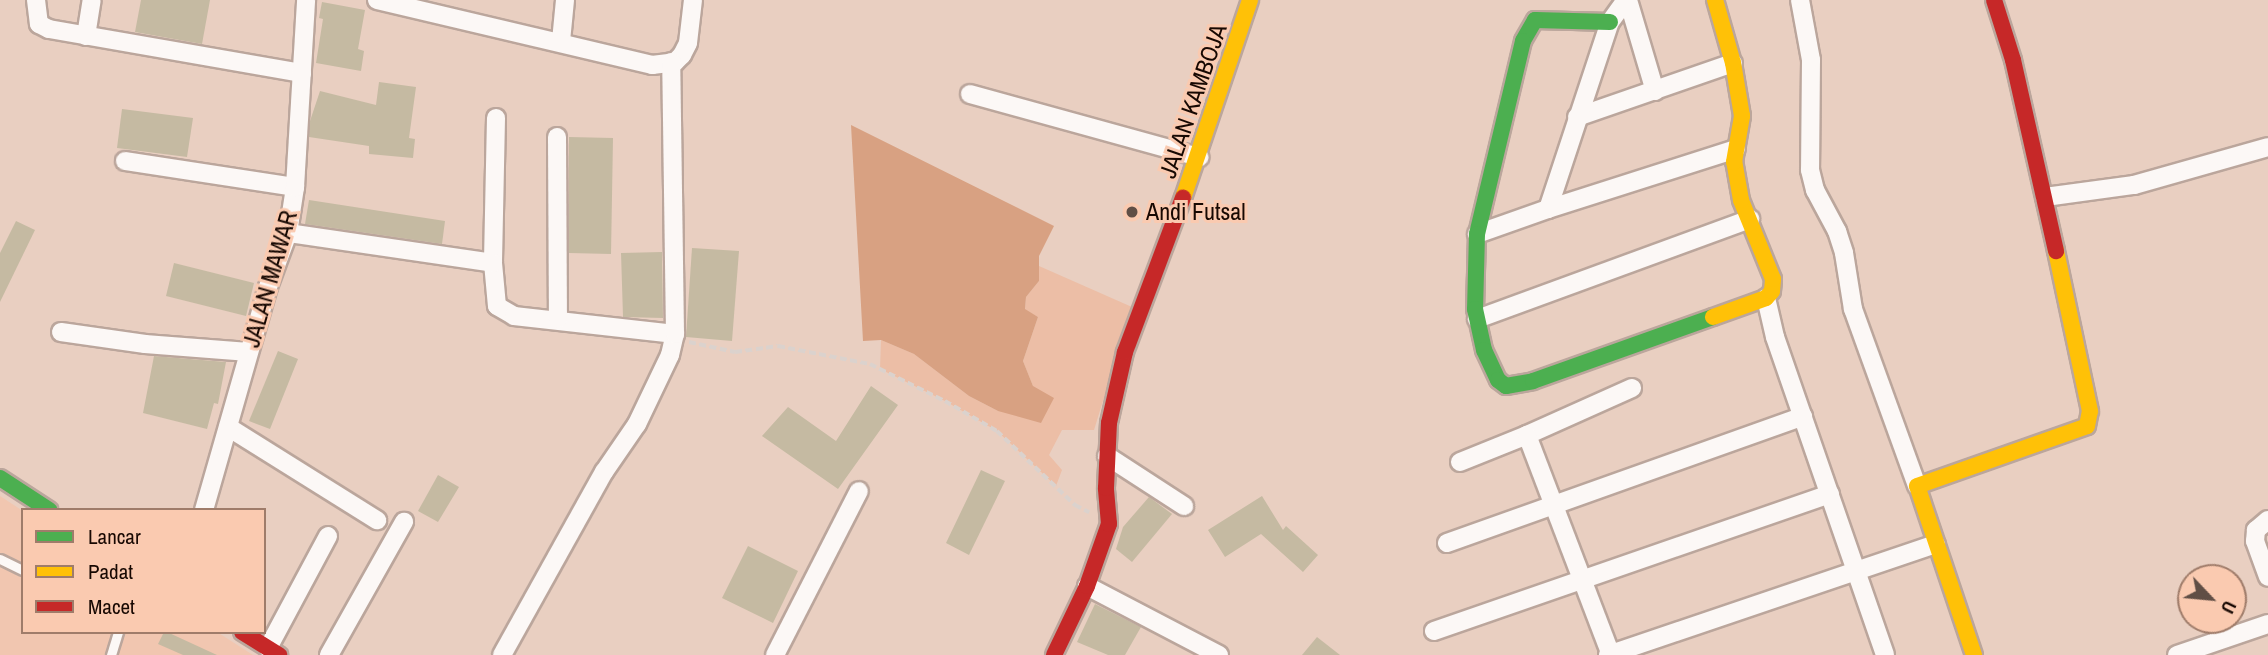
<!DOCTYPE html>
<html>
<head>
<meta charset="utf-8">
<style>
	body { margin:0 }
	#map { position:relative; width:2268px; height:655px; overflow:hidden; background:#e9cfc1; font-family:"Archivo Narrow",sans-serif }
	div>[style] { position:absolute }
	.built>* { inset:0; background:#f1c6b0 }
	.green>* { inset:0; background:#ecbea6 }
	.forest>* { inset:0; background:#d8a182 }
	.building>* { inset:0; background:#c5baa2 }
	.path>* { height:3.5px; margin-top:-1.75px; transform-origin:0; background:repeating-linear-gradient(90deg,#dbd2cd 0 7px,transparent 0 10.5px) }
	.roads { filter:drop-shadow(2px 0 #bba69c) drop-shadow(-2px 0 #bba69c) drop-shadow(0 2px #bba69c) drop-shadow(0 -2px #bba69c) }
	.lane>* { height:9px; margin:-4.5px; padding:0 4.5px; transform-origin:4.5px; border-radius:4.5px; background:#fcf8f6 }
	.street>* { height:18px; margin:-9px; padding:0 9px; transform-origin:9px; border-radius:9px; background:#fcf8f6 }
	.fast>* { height:16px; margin:-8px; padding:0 8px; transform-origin:8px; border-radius:8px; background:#4caf50 }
	.slow>* { height:16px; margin:-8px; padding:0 8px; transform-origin:8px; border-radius:8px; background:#ffc107 }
	.jam>* { height:16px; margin:-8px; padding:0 8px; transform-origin:8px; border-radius:8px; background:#c62828 }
	.dots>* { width:19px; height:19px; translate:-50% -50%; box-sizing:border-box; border:4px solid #facab0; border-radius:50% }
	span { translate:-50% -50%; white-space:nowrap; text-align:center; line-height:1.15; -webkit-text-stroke:6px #facab0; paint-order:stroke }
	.street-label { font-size:24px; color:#170802 }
	.poi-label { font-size:24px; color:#170802 }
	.left { translate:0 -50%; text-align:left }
	.legend { position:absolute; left:21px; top:508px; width:245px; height:126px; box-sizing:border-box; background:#facab0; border:2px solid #9f7c6a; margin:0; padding:9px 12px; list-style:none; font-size:21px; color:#170802 }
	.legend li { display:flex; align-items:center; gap:14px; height:35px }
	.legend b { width:35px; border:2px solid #9f7c6a }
	.north { position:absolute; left:2177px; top:564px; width:70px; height:70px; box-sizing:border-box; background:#facab0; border:2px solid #9f7c6a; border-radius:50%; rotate:116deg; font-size:19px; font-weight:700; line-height:28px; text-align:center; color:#170802 }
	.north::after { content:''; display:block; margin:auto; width:24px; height:32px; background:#604e45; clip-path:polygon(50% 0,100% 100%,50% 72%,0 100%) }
</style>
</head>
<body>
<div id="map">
	<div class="built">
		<div style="clip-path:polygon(0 496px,23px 511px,23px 632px,217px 632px,253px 655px,0 655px)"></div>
	</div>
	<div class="green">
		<div style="clip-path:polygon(1039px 266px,1132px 307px,1094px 430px,1062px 430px,1049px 455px,1062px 470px,1056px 486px,997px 431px,945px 401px,880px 369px,881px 340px,914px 354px,969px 396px,998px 411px,1033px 386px,1023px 361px,1038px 317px,1025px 310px,1026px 297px,1039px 281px)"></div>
	</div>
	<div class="forest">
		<div style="clip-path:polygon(851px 125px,1054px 226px,1039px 256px,1039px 281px,1026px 297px,1025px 309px,1038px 317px,1023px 361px,1033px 386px,1054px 398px,1041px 423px,998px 411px,969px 396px,914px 354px,881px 340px,863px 341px)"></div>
	</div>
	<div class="building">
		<div style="clip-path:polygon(141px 0,210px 0,202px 44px,135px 32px)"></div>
		<div style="clip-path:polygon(322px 2px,365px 10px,358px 49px,364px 51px,361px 71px,316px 63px,323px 19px,319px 18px)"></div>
		<div style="clip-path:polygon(379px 82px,416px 87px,409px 138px,415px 139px,413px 158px,369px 154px,369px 146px,309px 137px,310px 121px,320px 91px,376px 105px)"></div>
		<div style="clip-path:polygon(122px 109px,193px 118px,187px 157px,117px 148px)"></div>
		<div style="clip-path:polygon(569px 137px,613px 138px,611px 254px,569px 253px)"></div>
		<div style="clip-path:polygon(309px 200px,445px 221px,442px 244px,305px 224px)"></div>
		<div style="clip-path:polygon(16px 221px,35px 230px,0 302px,0 253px)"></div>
		<div style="clip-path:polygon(692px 248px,739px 251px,732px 341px,686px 337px)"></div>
		<div style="clip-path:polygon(662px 252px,663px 318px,623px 317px,621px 253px)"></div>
		<div style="clip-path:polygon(174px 263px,254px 283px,246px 316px,166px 296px)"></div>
		<div style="clip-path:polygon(278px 351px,298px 359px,270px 429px,249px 421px)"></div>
		<div style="clip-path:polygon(154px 356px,226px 362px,218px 404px,214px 403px,207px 429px,143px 413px)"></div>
		<div style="clip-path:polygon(871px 386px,898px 405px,838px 489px,762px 436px,788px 407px,836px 441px)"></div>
		<div style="clip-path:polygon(981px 470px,1005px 481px,969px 555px,946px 543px)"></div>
		<div style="clip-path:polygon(438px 475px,459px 487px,438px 522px,418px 511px)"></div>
		<div style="clip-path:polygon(1262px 496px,1283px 530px,1286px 526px,1318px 555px,1303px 572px,1261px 534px,1225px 557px,1208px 530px)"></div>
		<div style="clip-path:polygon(1149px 497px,1172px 514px,1132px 562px,1116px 549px,1123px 527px)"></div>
		<div style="clip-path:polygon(748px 546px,798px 571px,773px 623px,722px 598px)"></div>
		<div style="clip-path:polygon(1095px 604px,1141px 627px,1125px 655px,1108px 655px,1077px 642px)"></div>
		<div style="clip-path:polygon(164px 632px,167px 632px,217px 655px,183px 655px,158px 644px)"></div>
		<div style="clip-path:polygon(1317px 637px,1340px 655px,1302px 655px)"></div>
	</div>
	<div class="path">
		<div style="left:689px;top:342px;width:47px;rotate:12.3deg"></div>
		<div style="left:735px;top:352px;width:43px;rotate:-7.9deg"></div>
		<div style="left:778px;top:346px;width:94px;rotate:11.1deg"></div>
		<div style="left:870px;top:364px;width:84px;rotate:26.3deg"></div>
		<div style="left:945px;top:401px;width:60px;rotate:30deg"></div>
		<div style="left:997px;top:431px;width:108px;rotate:43.5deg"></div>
		<div style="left:1075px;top:505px;width:16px;rotate:27deg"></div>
	</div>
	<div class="roads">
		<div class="lane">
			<div style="left:0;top:559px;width:25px;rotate:26deg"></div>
			<div style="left:111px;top:655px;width:24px;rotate:-73deg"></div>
		</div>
		<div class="street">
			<div style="left:36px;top:0;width:24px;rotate:83deg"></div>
			<div style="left:39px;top:24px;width:11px;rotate:27deg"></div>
			<div style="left:49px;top:29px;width:257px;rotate:9.9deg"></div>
			<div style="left:377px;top:0;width:283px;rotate:13.3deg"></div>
			<div style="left:652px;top:65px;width:23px;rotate:-7deg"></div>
			<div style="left:675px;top:62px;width:10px;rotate:-45deg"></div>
			<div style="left:682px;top:55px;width:13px;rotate:-63deg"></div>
			<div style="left:688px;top:43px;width:43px;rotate:-83.4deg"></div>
			<div style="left:1628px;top:0;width:95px;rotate:73.5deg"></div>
			<div style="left:1800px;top:0;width:61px;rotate:79.6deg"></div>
			<div style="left:1811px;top:60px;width:110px;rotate:90.5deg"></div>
			<div style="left:1810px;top:170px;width:21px;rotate:76deg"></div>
			<div style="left:1815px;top:190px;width:47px;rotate:61.8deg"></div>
			<div style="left:1837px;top:231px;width:23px;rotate:72deg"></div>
			<div style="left:1844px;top:253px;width:57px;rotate:80.9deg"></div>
			<div style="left:1853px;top:309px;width:188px;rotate:70.1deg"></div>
			<div style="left:86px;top:36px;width:36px;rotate:-81deg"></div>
			<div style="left:561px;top:41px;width:41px;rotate:-84.4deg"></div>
			<div style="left:970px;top:94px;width:238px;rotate:15.4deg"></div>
			<div style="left:1577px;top:117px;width:165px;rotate:-19.1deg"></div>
			<div style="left:496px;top:118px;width:145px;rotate:91.2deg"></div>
			<div style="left:493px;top:263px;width:43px;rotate:84.7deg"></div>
			<div style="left:497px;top:306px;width:20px;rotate:30deg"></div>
			<div style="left:514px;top:316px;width:162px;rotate:6.4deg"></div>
			<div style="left:557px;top:137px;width:182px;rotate:89.7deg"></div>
			<div style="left:125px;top:161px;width:172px;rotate:8.7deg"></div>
			<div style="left:2045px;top:197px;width:90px;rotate:-7.7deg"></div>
			<div style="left:2134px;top:185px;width:139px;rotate:-15.8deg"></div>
			<div style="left:1548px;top:209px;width:197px;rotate:-17.7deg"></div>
			<div style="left:288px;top:233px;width:207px;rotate:8.3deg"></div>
			<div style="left:1477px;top:234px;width:75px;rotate:-19.4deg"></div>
			<div style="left:1548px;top:209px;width:197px;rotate:-71.7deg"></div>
			<div style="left:1610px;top:22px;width:27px;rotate:-54deg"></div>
			<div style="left:1766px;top:298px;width:40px;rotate:77deg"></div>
			<div style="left:1775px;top:337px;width:336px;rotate:70.9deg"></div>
			<div style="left:1477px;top:319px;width:291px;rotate:-20.1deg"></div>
			<div style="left:61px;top:332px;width:85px;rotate:8.1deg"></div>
			<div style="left:145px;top:344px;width:104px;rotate:4.4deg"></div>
			<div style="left:228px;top:427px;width:176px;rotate:32deg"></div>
			<div style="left:1527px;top:435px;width:115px;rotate:-24.1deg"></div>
			<div style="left:1107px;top:456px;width:92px;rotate:33deg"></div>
			<div style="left:1460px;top:462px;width:72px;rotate:-21.9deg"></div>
			<div style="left:1527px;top:435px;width:235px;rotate:69.1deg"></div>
			<div style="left:204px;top:510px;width:232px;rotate:-74deg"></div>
			<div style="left:268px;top:287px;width:58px;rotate:-69.7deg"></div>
			<div style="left:288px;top:233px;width:47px;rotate:-81.3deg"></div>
			<div style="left:295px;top:187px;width:187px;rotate:-86.6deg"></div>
			<div style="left:2268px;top:520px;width:16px;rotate:140deg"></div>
			<div style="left:2256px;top:530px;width:11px;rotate:95deg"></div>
			<div style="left:2255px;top:541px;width:38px;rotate:70deg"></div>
			<div style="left:1447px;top:543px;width:378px;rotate:-19.6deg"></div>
			<div style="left:1087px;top:586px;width:149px;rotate:27.6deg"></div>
			<div style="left:1434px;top:631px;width:419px;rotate:-19.1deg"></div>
			<div style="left:268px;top:648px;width:127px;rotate:-61.8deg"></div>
			<div style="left:329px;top:655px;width:153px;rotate:-60.6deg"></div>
			<div style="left:502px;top:655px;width:210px;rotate:-60.9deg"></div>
			<div style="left:604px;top:472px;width:58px;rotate:-55.5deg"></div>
			<div style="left:637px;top:424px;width:76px;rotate:-64.4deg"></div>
			<div style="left:670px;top:355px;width:22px;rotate:-77deg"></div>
			<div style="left:675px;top:334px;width:272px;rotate:-90.8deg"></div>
			<div style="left:775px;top:655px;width:184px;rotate:-62.9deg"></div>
			<div style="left:1608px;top:655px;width:346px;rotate:-18.7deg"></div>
			<div style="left:2177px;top:655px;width:96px;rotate:-18.8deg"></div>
		</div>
		<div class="fast">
			<div style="left:1610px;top:22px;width:75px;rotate:-178.5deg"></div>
			<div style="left:1535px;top:20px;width:24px;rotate:120deg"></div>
			<div style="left:1523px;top:41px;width:198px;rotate:103.4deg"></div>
			<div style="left:1477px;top:234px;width:75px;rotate:91.5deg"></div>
			<div style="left:1475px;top:309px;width:42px;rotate:77.6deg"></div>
			<div style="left:1484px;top:350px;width:33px;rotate:65deg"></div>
			<div style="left:1498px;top:380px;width:10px;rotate:37deg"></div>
			<div style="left:1506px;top:386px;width:27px;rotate:-10deg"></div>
			<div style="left:1533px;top:381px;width:191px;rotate:-19.6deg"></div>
			<div style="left:0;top:478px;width:59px;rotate:33.1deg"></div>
		</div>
		<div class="slow">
			<div style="left:1183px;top:198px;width:209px;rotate:-71.3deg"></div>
			<div style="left:1713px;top:317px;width:56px;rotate:-19.7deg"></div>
			<div style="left:1766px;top:298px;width:9px;rotate:-49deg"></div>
			<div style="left:1772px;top:291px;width:12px;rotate:-85deg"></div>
			<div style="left:1773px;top:279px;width:85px;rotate:-112.1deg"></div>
			<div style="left:1741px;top:200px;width:39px;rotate:-100deg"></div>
			<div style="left:1734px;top:162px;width:47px;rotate:-80.1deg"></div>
			<div style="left:1742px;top:116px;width:54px;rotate:-99.6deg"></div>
			<div style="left:1733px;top:63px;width:66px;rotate:-105.9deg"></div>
			<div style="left:1974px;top:655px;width:178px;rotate:-108.6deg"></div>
			<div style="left:1917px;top:486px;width:180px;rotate:-19.4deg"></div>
			<div style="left:2087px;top:426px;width:15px;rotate:-79deg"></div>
			<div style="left:2090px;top:411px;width:164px;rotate:-102deg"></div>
		</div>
		<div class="jam">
			<div style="left:1994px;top:0;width:63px;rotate:72.4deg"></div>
			<div style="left:2013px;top:60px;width:196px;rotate:77.3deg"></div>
			<div style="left:242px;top:632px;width:44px;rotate:31.9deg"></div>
			<div style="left:1054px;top:655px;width:76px;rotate:-64.4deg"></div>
			<div style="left:1087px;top:586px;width:66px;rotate:-70.5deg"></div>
			<div style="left:1109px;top:524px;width:36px;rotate:-95deg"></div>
			<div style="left:1106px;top:488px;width:65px;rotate:-87.4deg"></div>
			<div style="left:1109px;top:423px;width:73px;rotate:-77.3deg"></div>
			<div style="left:1125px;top:352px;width:165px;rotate:-69.4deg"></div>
		</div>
	</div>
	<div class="dots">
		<div style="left:1132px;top:212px;background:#604e45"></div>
	</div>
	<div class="street-label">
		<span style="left:1193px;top:101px;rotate:-71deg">JALAN KAMBOJA</span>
		<span style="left:270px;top:279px;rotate:-74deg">JALAN MAWAR</span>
	</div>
	<div class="poi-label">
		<span class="left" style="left:1146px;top:212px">Andi Futsal</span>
	</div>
	<ul class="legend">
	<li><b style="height:9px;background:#4caf50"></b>Lancar</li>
	<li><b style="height:9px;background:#ffc107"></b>Padat</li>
	<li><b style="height:9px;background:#c62828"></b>Macet</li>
	</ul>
	<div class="north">U</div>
</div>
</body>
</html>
